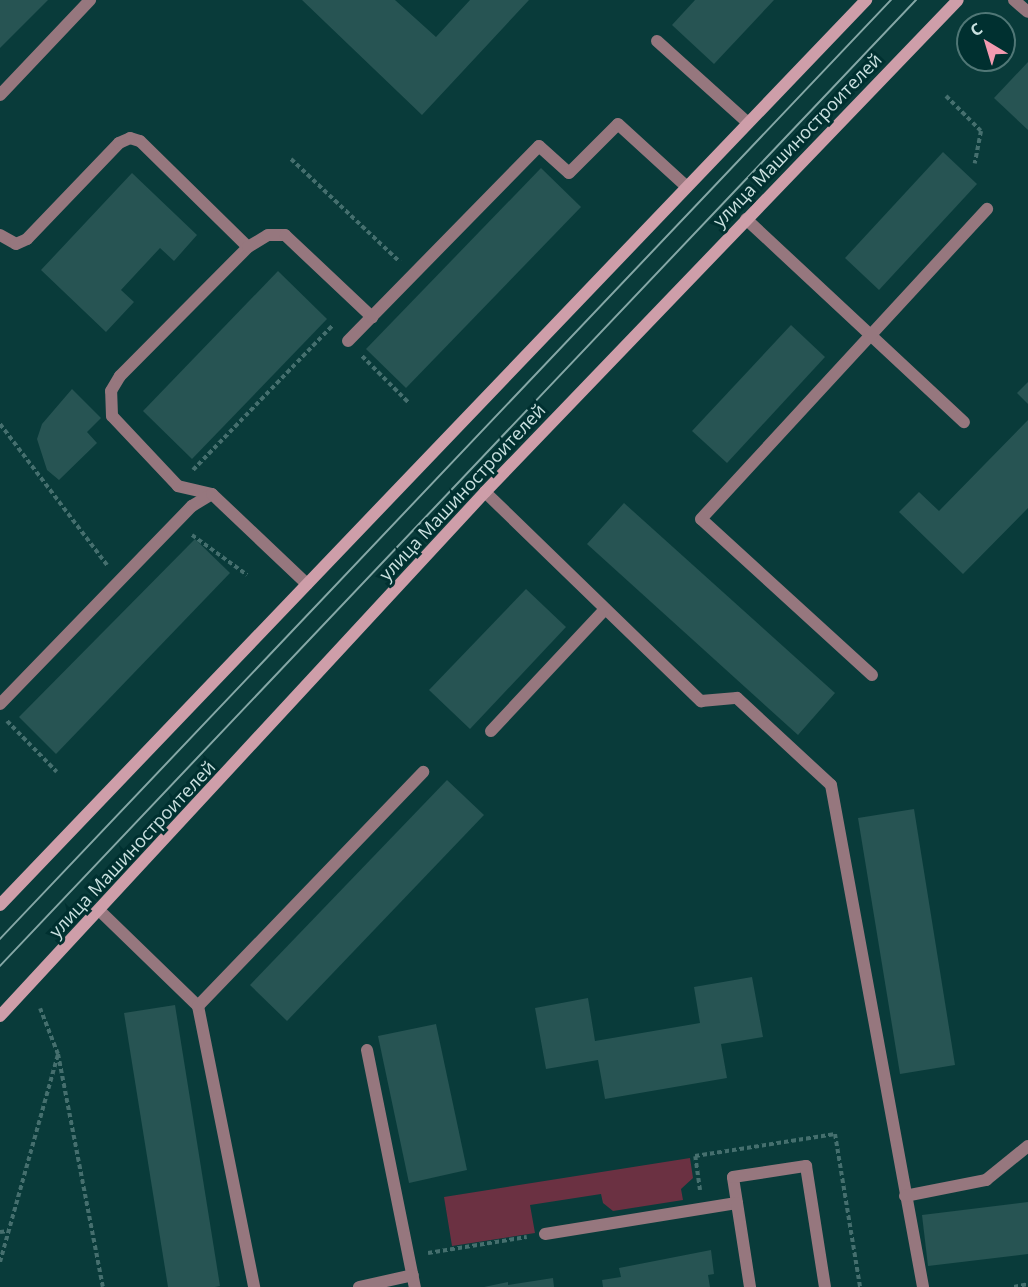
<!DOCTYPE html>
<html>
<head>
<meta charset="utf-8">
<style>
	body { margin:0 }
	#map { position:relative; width:1028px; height:1287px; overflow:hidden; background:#093b3a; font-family:"Open Sans",sans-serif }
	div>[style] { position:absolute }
	.green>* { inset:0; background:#6b3142 }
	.building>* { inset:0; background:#275453 }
	.path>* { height:4px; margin-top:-2px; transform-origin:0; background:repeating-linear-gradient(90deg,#456f6e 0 4.5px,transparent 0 7.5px) }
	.service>* { height:12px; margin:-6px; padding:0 6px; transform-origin:6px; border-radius:6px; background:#96777e }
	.secondary>* { height:12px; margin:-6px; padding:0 6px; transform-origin:6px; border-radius:6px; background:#ce9ea9 }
	.tram>* { height:1.5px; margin:-0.75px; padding:0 0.75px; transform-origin:0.75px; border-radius:0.75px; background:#85a7a6 }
	span { translate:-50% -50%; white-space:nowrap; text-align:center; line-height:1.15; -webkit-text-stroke:6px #003030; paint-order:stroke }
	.street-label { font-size:18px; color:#c9e1e0 }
	.north { position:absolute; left:956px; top:12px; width:60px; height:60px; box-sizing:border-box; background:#003030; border:2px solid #507776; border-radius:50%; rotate:322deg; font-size:16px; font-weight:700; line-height:24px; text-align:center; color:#c9e1e0 }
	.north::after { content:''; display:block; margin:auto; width:21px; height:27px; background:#f29ab0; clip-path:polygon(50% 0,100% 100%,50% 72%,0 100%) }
</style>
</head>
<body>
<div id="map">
	<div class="green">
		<div style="clip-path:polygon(690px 1158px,693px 1178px,681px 1189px,683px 1200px,613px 1211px,603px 1203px,601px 1194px,530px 1205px,535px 1233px,452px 1246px,444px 1197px)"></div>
	</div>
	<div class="building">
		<div style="clip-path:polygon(0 0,48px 0,0 48px)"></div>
		<div style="clip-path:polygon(302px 0,395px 0,436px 37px,470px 0,529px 0,422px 115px)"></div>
		<div style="clip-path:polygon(695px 0,774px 0,714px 64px,672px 25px)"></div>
		<div style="clip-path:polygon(1028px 62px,1028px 130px,994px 98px)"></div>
		<div style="clip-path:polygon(943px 152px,977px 184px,879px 290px,845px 258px)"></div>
		<div style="clip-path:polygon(541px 168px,581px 207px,406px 388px,366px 349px)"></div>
		<div style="clip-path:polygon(132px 173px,197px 235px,174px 261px,160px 248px,121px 290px,134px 302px,106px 332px,41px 270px)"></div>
		<div style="clip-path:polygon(278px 271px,327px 319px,192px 459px,143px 411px)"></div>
		<div style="clip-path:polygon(791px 325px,825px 357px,727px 463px,692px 431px)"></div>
		<div style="clip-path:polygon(1028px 382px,1028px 404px,1017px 393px)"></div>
		<div style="clip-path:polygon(72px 389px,101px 418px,87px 432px,97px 443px,59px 480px,47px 470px,37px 439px,42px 424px)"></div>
		<div style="clip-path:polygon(1028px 420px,1028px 508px,963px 574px,899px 512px,919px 492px,939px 511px)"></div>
		<div style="clip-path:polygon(624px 503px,835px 693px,798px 735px,587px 544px)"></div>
		<div style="clip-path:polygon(195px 539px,230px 573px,56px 754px,19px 717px)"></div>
		<div style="clip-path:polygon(526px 589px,566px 627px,470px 729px,429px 690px)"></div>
		<div style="clip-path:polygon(447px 780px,484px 815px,287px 1021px,250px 985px)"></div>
		<div style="clip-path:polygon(914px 809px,955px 1065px,900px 1074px,858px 818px)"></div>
		<div style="clip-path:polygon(752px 977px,763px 1037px,721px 1044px,727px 1078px,605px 1099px,598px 1060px,546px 1069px,535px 1008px,588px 998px,595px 1041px,700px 1023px,694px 987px)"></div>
		<div style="clip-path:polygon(175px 1005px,220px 1286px,215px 1287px,168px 1287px,124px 1013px)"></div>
		<div style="clip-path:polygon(436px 1024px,467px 1170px,409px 1183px,378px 1036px)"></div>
		<div style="clip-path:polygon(1028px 1202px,1028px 1254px,928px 1266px,922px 1215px)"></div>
		<div style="clip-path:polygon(711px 1250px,714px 1274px,708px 1275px,710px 1287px,603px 1287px,602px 1280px,621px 1277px,619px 1268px)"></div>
		<div style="clip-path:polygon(553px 1278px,554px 1287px,484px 1287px,508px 1282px,508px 1285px)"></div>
	</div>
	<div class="path">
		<div style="left:946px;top:96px;width:49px;rotate:45deg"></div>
		<div style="left:981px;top:131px;width:33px;rotate:101deg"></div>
		<div style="left:291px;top:159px;width:150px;rotate:43.4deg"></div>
		<div style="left:362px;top:356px;width:65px;rotate:45deg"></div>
		<div style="left:0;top:424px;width:177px;rotate:52.8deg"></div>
		<div style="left:193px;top:470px;width:200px;rotate:-46deg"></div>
		<div style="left:192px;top:535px;width:68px;rotate:36deg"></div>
		<div style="left:7px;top:721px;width:71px;rotate:45.6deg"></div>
		<div style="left:58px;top:1054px;width:237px;rotate:79.1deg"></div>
		<div style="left:700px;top:1190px;width:34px;rotate:-98deg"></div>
		<div style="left:695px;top:1156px;width:142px;rotate:-8.9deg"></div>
		<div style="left:835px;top:1134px;width:155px;rotate:80.7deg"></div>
		<div style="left:0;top:1232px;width:9px;rotate:-6deg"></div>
		<div style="left:428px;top:1253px;width:100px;rotate:-9.2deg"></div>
		<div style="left:0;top:1262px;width:216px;rotate:-74.4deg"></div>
		<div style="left:58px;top:1054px;width:49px;rotate:-111.4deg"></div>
		<div style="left:1014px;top:1287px;width:14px;rotate:-12deg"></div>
	</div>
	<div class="service">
		<div style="left:1014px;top:0;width:18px;rotate:41deg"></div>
		<div style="left:657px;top:41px;width:122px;rotate:42deg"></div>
		<div style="left:0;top:95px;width:131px;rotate:-46.5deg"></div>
		<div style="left:746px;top:219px;width:298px;rotate:43deg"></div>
		<div style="left:0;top:235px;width:18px;rotate:29deg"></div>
		<div style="left:16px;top:244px;width:12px;rotate:-24deg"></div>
		<div style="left:27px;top:239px;width:133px;rotate:-46.2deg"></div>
		<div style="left:119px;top:143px;width:12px;rotate:-24deg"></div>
		<div style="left:130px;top:138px;width:10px;rotate:17deg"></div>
		<div style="left:140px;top:141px;width:151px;rotate:44.5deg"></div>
		<div style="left:348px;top:341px;width:273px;rotate:-45.6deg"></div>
		<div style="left:539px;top:146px;width:40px;rotate:42deg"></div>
		<div style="left:569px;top:173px;width:69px;rotate:-45deg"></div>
		<div style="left:618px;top:124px;width:93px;rotate:42.4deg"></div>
		<div style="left:485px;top:492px;width:301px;rotate:44.1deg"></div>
		<div style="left:701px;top:701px;width:36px;rotate:-5deg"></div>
		<div style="left:737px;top:698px;width:128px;rotate:42.8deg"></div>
		<div style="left:831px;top:785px;width:510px;rotate:79.61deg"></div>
		<div style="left:212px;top:494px;width:35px;rotate:-167deg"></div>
		<div style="left:178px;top:486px;width:96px;rotate:-133.3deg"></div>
		<div style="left:112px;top:416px;width:25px;rotate:-92deg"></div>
		<div style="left:111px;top:391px;width:17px;rotate:-59deg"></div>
		<div style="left:120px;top:376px;width:182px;rotate:-45.2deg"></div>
		<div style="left:248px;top:247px;width:23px;rotate:-31deg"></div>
		<div style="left:268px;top:235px;width:17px"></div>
		<div style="left:285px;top:235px;width:120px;rotate:43.3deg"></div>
		<div style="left:872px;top:675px;width:231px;rotate:-137.6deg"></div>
		<div style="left:701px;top:519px;width:422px;rotate:-47.3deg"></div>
		<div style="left:0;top:704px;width:276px;rotate:-45.9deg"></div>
		<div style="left:192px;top:506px;width:23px;rotate:-31deg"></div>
		<div style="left:212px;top:494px;width:131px;rotate:43.5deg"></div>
		<div style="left:491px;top:731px;width:167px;rotate:-46.9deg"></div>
		<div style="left:101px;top:912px;width:135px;rotate:44.1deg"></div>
		<div style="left:198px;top:1006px;width:287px;rotate:78.7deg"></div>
		<div style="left:198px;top:1006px;width:325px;rotate:-46.1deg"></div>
		<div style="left:367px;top:1050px;width:242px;rotate:78.6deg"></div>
		<div style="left:905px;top:1196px;width:83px;rotate:-11.2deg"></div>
		<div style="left:986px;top:1180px;width:54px;rotate:-39deg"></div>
		<div style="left:737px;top:1203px;width:26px;rotate:-99deg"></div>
		<div style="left:733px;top:1177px;width:74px;rotate:-8.6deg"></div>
		<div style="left:806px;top:1166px;width:122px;rotate:81.1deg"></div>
		<div style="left:545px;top:1234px;width:194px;rotate:-9.2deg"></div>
		<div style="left:737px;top:1203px;width:85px;rotate:81.2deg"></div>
		<div style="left:359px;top:1287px;width:55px;rotate:-12.5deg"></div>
	</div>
	<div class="secondary">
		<div style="left:0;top:905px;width:1253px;rotate:-46.26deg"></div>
		<div style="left:0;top:1016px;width:714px;rotate:-47.21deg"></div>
		<div style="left:485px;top:492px;width:682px;rotate:-46.13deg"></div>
	</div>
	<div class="tram">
		<div style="left:0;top:939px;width:1294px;rotate:-46.5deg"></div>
		<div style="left:0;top:966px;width:1331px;rotate:-46.52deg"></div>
	</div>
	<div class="street-label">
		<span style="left:797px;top:140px;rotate:-46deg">улица Машиностроителей</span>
		<span style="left:462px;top:492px;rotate:-47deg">улица Машиностроителей</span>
		<span style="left:132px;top:849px;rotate:-47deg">улица Машиностроителей</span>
	</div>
	<div class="north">С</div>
</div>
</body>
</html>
